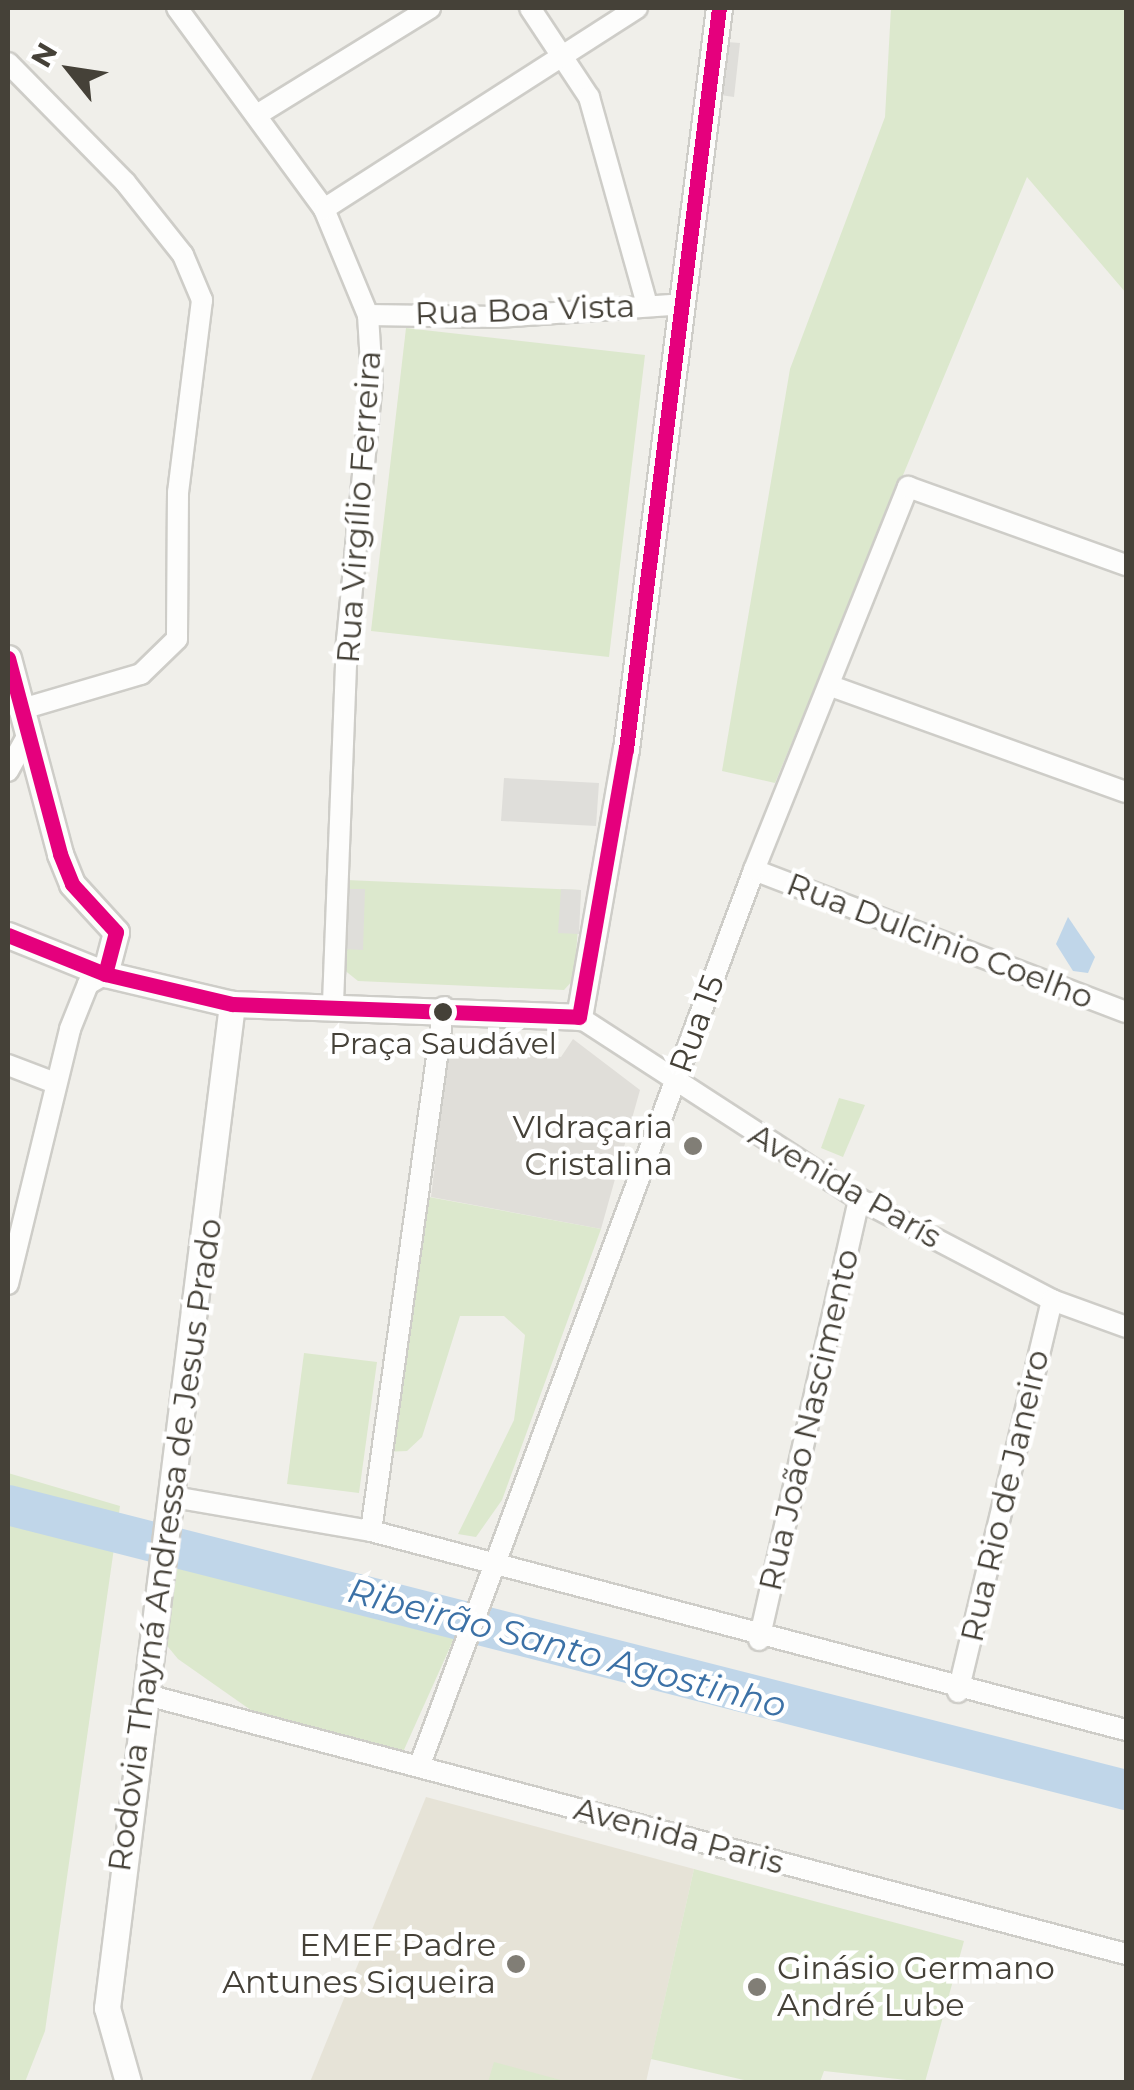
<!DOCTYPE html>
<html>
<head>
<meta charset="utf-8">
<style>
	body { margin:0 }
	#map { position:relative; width:1134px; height:2090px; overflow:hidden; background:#f0efea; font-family:Montserrat,sans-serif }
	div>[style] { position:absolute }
	.industrial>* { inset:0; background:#e0ded9 }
	.education>* { inset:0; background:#e6e3d7 }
	.green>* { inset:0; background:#dce8cd }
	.parking>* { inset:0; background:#dfdeda }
	.water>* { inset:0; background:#c0d6e9 }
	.river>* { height:40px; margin:-20px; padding:0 20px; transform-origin:20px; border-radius:20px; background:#c0d6e9 }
	.roads { filter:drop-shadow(2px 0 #cecdc8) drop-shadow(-2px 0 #cecdc8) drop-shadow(0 2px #cecdc8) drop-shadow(0 -2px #cecdc8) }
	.minor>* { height:20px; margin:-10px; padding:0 10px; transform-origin:10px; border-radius:10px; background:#fdfdfc }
	.tertiary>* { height:25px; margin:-12.5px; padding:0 12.5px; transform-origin:12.5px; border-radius:12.5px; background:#fdfdfc }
	.bus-1>* { height:15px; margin:-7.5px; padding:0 7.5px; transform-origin:7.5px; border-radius:7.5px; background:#e5007d }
	.dots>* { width:28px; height:28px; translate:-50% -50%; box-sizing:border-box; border:5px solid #fff; border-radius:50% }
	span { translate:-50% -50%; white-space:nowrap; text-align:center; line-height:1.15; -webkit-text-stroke:9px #fff; paint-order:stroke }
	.bus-label { font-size:30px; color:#454138 }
	.street-label { font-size:32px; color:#454138 }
	.poi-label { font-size:32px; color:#454138 }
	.right { translate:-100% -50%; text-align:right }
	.left { translate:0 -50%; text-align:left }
	.water-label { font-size:35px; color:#3c71a6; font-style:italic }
	.frame { position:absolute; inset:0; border:10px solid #454138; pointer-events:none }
	.north { position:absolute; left:20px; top:20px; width:100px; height:100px; -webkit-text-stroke:8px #fff; paint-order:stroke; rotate:300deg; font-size:28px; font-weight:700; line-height:40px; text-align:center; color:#454138 }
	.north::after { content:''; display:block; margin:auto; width:35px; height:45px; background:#454138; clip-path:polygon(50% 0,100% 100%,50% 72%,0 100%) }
</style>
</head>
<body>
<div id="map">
	<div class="industrial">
		<div style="clip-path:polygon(573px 1039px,640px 1090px,601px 1229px,431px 1197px,449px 1042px,561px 1057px)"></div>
	</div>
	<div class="education">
		<div style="clip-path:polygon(426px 1797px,694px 1869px,646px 2082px,310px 2082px)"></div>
	</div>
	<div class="green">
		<div style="clip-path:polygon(891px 8px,1126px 8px,1126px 293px,1027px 177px,775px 783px,722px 771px,790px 369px,885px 117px)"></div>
		<div style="clip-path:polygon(406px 328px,645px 355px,609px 657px,371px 631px)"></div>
		<div style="clip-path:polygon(346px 880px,581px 890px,574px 979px,564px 990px,358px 981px,343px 969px)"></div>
		<div style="clip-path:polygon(839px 1098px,865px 1105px,843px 1157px,821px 1148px)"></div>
		<div style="clip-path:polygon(418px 1195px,601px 1229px,502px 1500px,476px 1537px,458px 1534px,514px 1420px,525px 1335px,504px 1316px,460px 1316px,422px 1437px,407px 1451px,382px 1452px)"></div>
		<div style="clip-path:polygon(304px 1353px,377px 1362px,359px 1493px,287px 1484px)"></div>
		<div style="clip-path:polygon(8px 1473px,120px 1506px,45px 2031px,25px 2082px,8px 2082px)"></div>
		<div style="clip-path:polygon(175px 1547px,460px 1625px,403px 1752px,255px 1713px,178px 1659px,164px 1642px)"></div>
		<div style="clip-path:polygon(694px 1869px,964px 1941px,925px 2082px,824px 2071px,820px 2082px,753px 2082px,651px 2059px)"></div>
		<div style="clip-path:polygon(494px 2062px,568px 2082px,488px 2082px)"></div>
	</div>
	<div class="parking">
		<div style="clip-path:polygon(727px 42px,740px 43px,734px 97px,720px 95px)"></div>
		<div style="clip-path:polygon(504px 778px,599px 783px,596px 826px,501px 821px)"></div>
		<div style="clip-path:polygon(346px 889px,365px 889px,363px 950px,343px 949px)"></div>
		<div style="clip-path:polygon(561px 889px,581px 890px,579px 934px,558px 933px)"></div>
	</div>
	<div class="water">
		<div style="clip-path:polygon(1068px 917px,1095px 957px,1088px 973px,1073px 971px,1056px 944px)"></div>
	</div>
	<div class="river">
		<div style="left:8px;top:1505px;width:1154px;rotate:14.3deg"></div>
	</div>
	<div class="roads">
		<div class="minor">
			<div style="left:177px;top:8px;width:249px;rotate:53.8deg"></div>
			<div style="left:324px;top:209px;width:115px;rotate:67.5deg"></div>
			<div style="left:368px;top:315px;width:66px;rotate:86.5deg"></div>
			<div style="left:372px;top:381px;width:259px;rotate:95.5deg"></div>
			<div style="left:347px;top:639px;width:364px;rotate:92.2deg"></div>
			<div style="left:530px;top:8px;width:107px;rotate:56.5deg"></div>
			<div style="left:589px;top:97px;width:216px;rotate:74.4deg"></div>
			<div style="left:8px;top:63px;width:167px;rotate:45.5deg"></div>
			<div style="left:125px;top:182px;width:93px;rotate:51.5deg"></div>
			<div style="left:183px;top:255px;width:49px;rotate:67.1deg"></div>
			<div style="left:202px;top:300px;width:193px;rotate:97.1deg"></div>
			<div style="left:178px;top:492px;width:147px;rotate:90.4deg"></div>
			<div style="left:177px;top:639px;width:50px;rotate:135.8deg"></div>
			<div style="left:141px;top:674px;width:127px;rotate:163.6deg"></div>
			<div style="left:260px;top:113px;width:200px;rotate:-31.7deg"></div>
			<div style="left:324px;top:209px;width:372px;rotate:-32.7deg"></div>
			<div style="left:368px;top:315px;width:130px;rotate:0.9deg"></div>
			<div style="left:498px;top:317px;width:184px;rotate:-4deg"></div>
			<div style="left:831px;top:686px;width:313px;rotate:19.8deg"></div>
			<div style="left:8px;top:771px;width:37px;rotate:-61deg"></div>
			<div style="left:754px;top:870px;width:398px;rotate:20.9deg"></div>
			<div style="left:579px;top:1017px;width:334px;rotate:33deg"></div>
			<div style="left:859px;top:1199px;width:218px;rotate:27.6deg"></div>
			<div style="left:1052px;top:1300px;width:79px;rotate:20deg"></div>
			<div style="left:8px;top:1065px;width:50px;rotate:21deg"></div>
			<div style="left:8px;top:1284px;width:262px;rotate:-76.3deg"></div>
			<div style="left:70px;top:1029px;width:48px;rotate:-68.2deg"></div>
			<div style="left:88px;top:984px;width:20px;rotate:-30deg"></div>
			<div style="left:174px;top:1497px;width:200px;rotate:9.8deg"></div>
			<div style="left:371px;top:1531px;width:781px;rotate:14.77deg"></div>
			<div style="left:371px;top:1531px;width:529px;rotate:-82.07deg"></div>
			<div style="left:759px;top:1640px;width:452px;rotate:-77.2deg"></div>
			<div style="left:958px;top:1692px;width:403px;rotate:-76.5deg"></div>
			<div style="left:147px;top:1695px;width:1013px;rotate:14.82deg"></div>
			<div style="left:419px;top:1767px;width:958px;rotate:-69.52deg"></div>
			<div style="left:754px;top:870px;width:413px;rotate:-68.1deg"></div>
			<div style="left:908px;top:487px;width:232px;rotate:19.7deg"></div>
		</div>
		<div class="tertiary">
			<div style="left:8px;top:658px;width:203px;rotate:75.1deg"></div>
			<div style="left:60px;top:854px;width:32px;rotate:68deg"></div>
			<div style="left:72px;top:884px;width:65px;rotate:47.5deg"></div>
			<div style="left:116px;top:932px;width:43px;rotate:104.7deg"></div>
			<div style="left:8px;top:935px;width:105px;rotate:21.9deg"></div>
			<div style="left:105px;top:974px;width:130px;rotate:13.3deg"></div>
			<div style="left:232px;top:1004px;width:347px;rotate:2.1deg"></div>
			<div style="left:579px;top:1017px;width:272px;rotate:-80.1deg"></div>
			<div style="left:626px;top:749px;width:747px;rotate:-82.85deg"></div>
			<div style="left:128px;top:2082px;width:77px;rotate:-105.8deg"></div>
			<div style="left:107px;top:2008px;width:1012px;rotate:-82.9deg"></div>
		</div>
	</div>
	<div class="bus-1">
		<div style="left:8px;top:658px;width:203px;rotate:75.1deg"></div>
		<div style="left:60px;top:854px;width:32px;rotate:68deg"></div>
		<div style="left:72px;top:884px;width:65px;rotate:47.5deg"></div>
		<div style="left:116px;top:932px;width:43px;rotate:104.7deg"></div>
		<div style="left:8px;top:935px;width:105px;rotate:21.9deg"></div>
		<div style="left:105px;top:974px;width:130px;rotate:13.3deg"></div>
		<div style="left:232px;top:1004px;width:347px;rotate:2.1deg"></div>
		<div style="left:579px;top:1017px;width:272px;rotate:-80.1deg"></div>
		<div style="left:626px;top:749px;width:747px;rotate:-82.85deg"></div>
	</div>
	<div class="dots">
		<div style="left:443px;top:1012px;background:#454138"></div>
		<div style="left:693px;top:1146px;background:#817e76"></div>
		<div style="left:516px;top:1964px;background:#817e76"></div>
		<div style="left:757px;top:1987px;background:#817e76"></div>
	</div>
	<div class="bus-label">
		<span style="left:443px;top:1044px">Praça Saudável</span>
	</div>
	<div class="street-label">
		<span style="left:525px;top:310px;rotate:-2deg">Rua Boa Vista</span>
		<span style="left:359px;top:507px;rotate:-86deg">Rua Virgílio Ferreira</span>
		<span style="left:940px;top:941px;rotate:21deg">Rua Dulcinio Coelho</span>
		<span style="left:697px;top:1024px;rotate:-70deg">Rua 15</span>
		<span style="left:845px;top:1186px;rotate:30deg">Avenida París</span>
		<span style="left:809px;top:1420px;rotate:-77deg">Rua João Nascimento</span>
		<span style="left:1005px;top:1496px;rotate:-77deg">Rua Rio de Janeiro</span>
		<span style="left:165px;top:1545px;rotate:-82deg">Rodovia Thayná Andressa de Jesus Prado</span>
		<span style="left:679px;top:1836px;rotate:15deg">Avenida Paris</span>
	</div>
	<div class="poi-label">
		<span class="right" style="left:673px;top:1146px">VIdraçaria<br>Cristalina</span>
		<span class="right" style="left:496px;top:1964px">EMEF Padre<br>Antunes Siqueira</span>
		<span class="left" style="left:777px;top:1987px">Ginásio Germano<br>André Lube</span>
	</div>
	<div class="water-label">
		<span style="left:567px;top:1648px;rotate:15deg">Ribeirão Santo Agostinho</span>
	</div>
	<div class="frame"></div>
	<div class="north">N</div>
</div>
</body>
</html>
